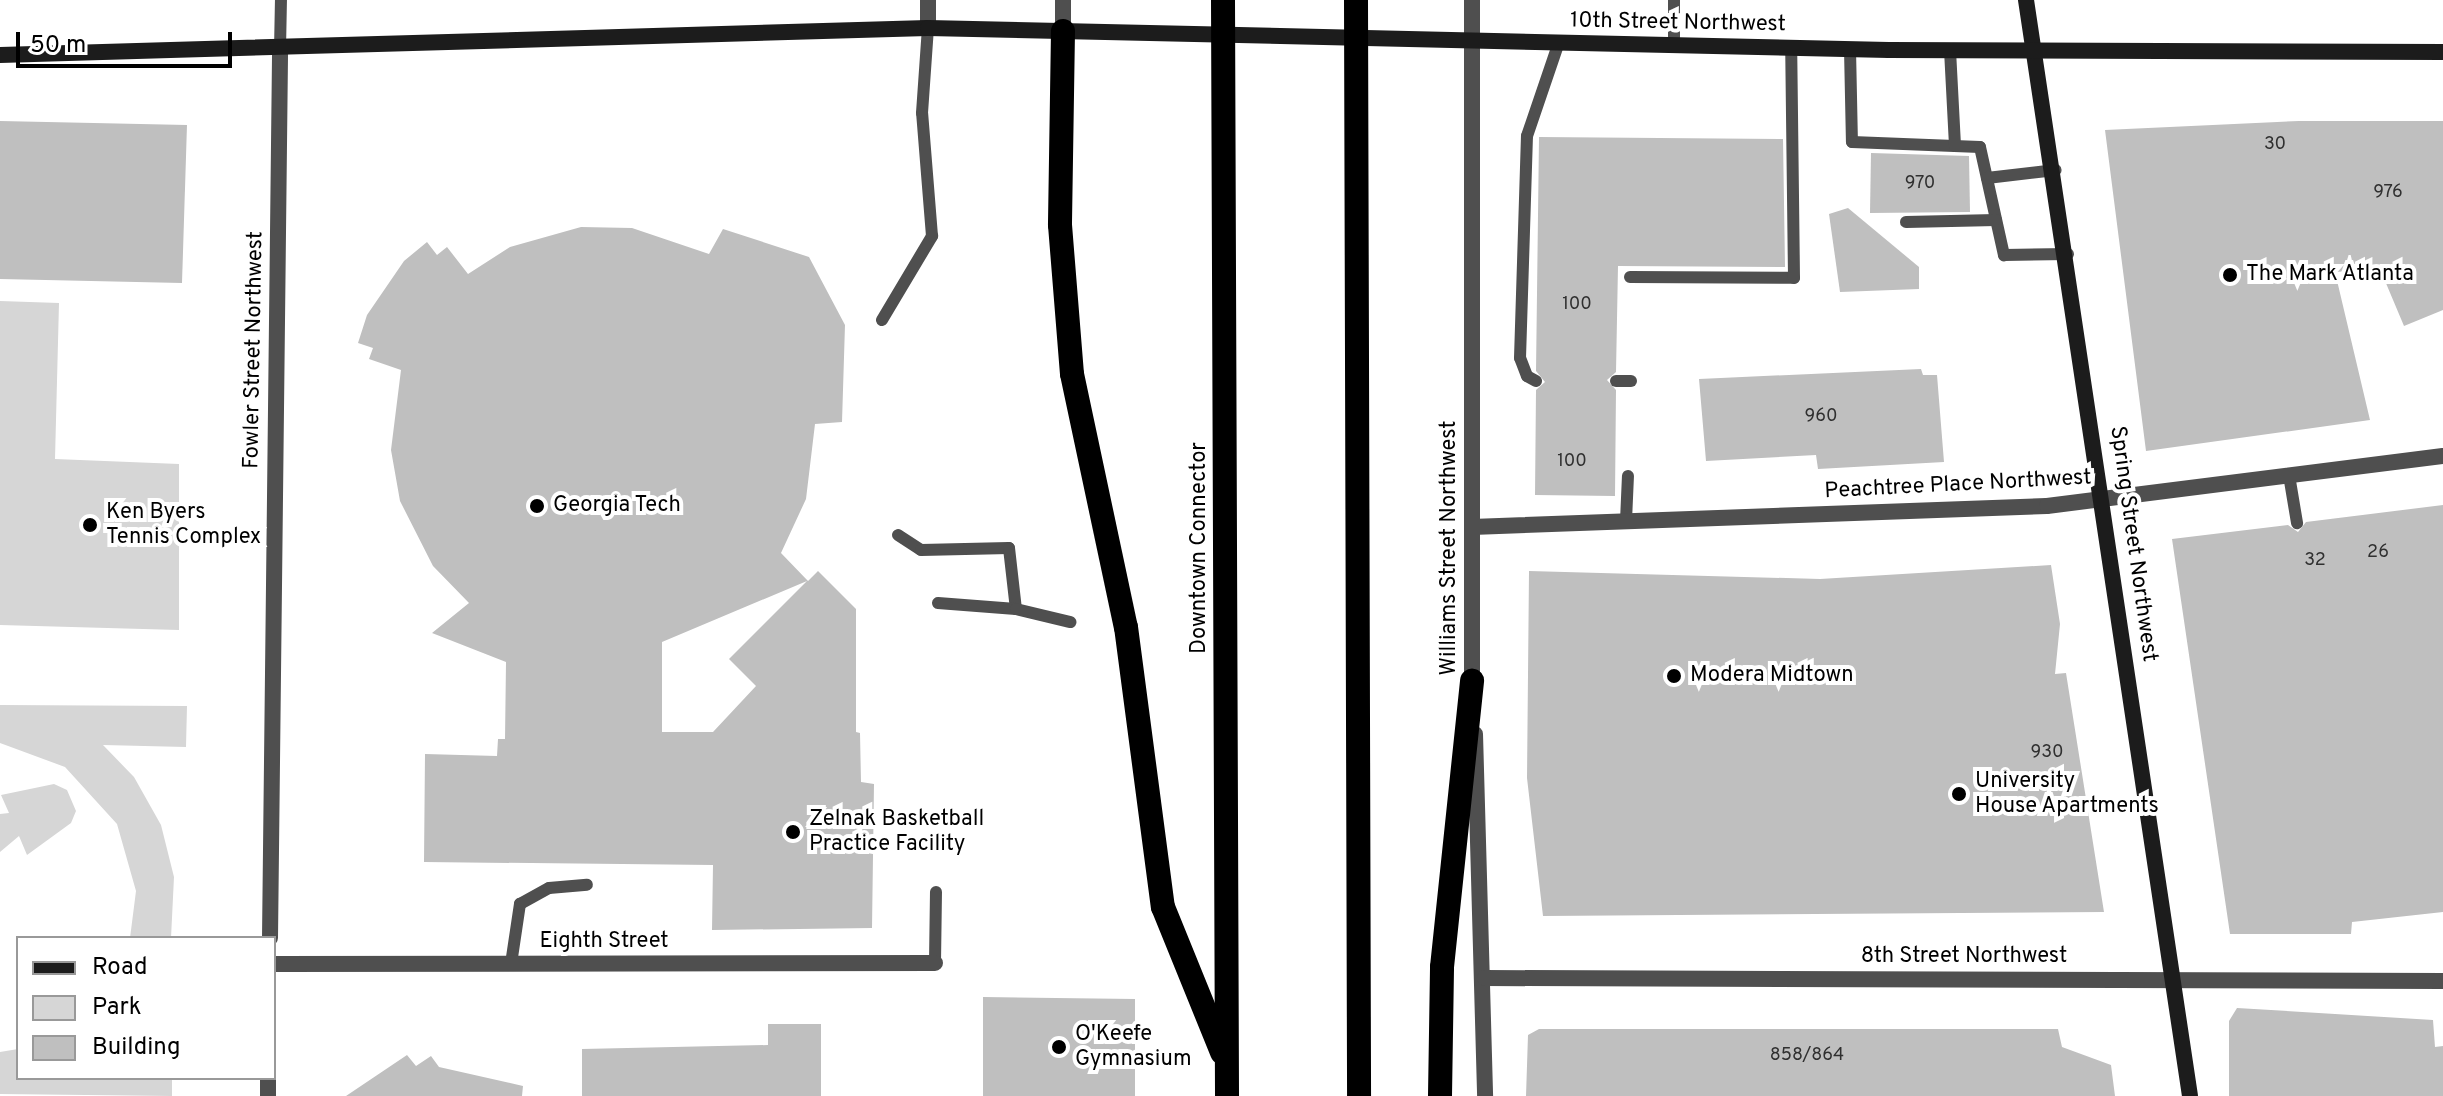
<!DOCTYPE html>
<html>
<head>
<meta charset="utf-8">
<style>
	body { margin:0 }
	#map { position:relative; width:2443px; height:1096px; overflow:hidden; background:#fff; font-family:Overpass,sans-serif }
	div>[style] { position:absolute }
	.green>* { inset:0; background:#d6d6d6 }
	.building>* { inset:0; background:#bfbfbf }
	.service>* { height:12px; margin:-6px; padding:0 6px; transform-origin:6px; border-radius:6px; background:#4f4f4f }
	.minor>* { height:16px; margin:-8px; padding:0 8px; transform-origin:8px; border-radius:8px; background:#4f4f4f }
	.tertiary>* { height:16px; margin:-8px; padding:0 8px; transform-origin:8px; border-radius:8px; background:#4f4f4f }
	.secondary>* { height:16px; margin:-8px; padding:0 8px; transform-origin:8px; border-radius:8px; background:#1c1c1c }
	.motorway>* { height:24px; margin:-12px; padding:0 12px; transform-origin:12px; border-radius:12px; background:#000 }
	.dots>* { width:22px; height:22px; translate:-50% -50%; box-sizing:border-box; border:4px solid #fff; border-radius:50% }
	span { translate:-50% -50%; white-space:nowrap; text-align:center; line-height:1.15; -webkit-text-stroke:8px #fff; paint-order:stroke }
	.number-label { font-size:18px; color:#303030 }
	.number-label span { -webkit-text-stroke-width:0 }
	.street-label { font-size:22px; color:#000 }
	.poi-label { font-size:22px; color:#000 }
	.left { translate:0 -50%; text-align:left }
	.legend { position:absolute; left:16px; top:936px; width:260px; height:144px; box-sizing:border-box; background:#fff; border:2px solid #999; margin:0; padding:10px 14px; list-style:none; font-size:24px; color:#000 }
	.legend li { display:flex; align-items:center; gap:16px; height:40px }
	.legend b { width:40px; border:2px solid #999 }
	.scale { position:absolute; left:16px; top:32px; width:216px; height:36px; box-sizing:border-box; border:4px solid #000; border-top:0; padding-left:10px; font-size:24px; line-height:28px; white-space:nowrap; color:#000; -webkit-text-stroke:6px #fff; paint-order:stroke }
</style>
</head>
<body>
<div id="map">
	<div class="green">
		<div style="clip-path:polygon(0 301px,59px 303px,55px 459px,179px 464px,179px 630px,0 625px)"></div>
		<div style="clip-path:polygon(0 705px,187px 706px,186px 747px,103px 745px,134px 777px,161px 825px,174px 877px,171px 938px,130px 938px,136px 891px,117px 824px,65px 767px,0 743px)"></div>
		<div style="clip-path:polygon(54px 784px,67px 790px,76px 811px,71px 823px,27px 855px,19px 836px,0 852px,0 814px,9px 813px,1px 795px)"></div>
		<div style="clip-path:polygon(18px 1049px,18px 1078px,172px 1078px,172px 1096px,0 1094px,0 1052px)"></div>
	</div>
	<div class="building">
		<div style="clip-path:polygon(0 121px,187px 125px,182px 283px,0 279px)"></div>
		<div style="clip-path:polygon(2299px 121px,2443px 121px,2443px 310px,2404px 326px,2380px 269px,2335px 272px,2370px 420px,2146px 451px,2105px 130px)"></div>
		<div style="clip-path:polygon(1539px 137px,1783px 139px,1785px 267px,1618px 266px,1616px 372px,1607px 380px,1616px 390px,1615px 496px,1535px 495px,1536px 390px,1545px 382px,1536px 371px)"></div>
		<div style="clip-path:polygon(1871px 153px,1969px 156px,1970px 212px,1870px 213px)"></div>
		<div style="clip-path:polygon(1848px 208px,1919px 267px,1919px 289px,1840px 292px,1829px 214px)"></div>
		<div style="clip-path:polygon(evenodd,581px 227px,632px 228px,709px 254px,723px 229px,809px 257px,845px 325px,842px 422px,815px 424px,806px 499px,781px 553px,808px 581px,818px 571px,856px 609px,856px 732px,860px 733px,861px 782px,874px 784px,872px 928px,712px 930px,713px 865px,424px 862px,425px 754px,497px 756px,498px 739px,505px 739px,506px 662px,432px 633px,469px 603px,433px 566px,400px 501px,391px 450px,401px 370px,369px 359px,373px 348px,358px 343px,367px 315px,404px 261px,427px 242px,437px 255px,447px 247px,468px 274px,510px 247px,581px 227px,807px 581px,729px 659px,756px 686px,713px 732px,662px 732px,662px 642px,807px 581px)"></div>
		<div style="clip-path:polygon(1921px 369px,1923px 375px,1937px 375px,1944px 462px,1818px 469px,1816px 455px,1706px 461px,1699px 379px)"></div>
		<div style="clip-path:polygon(2443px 505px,2443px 912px,2352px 922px,2351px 934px,2230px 934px,2172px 539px,2288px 525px,2298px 532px,2306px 522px)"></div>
		<div style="clip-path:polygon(2051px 565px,2060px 624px,2055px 674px,2066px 673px,2104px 912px,1543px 916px,1527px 778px,1529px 571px,1820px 579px)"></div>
		<div style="clip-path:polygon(983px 997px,1135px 999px,1135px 1096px,983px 1096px)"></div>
		<div style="clip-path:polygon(2237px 1008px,2433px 1020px,2435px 1047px,2443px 1046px,2443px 1096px,2229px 1096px,2229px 1021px)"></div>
		<div style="clip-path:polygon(768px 1024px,821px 1024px,821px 1096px,582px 1096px,582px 1049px,768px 1045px)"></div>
		<div style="clip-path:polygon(1539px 1029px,2058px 1029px,2062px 1047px,2111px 1065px,2115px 1096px,1526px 1096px,1528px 1035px)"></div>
		<div style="clip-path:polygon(407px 1055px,416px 1066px,431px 1056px,439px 1067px,523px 1086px,522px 1096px,346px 1096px)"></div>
	</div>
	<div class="service">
		<div style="left:1674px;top:0;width:45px;rotate:90deg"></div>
		<div style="left:1850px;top:49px;width:93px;rotate:88.8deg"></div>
		<div style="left:1852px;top:142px;width:128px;rotate:2.2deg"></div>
		<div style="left:1980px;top:147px;width:111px;rotate:77.5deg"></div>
		<div style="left:2004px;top:255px;width:64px;rotate:-0.9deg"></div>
		<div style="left:280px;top:50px;width:50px;rotate:-88.9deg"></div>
		<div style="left:1950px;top:50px;width:96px;rotate:87deg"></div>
		<div style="left:1987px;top:178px;width:69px;rotate:-6.6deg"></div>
		<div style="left:1906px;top:222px;width:90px;rotate:-1.3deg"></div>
		<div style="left:1630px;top:277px;width:164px;rotate:0.3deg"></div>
		<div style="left:1794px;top:278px;width:230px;rotate:-90.7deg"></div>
		<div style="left:882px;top:320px;width:98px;rotate:-59.2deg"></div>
		<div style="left:932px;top:236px;width:123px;rotate:-94.6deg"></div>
		<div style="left:922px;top:113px;width:85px;rotate:-86deg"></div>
		<div style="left:1536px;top:381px;width:10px;rotate:-151deg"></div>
		<div style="left:1527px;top:376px;width:19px;rotate:-111deg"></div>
		<div style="left:1520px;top:358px;width:222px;rotate:-88.2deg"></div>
		<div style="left:1527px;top:136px;width:99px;rotate:-71.2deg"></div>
		<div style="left:1616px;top:381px;width:15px"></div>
		<div style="left:2289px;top:475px;width:49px;rotate:80.5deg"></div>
		<div style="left:1626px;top:521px;width:45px;rotate:-87.5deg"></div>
		<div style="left:898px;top:535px;width:27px;rotate:33deg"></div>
		<div style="left:921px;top:550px;width:88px;rotate:-1.3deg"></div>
		<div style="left:1009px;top:548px;width:61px;rotate:83.5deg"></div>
		<div style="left:938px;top:603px;width:78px;rotate:4.4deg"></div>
		<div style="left:1016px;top:609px;width:56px;rotate:13.5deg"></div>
		<div style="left:935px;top:963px;width:71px;rotate:-89.2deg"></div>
		<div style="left:511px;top:964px;width:61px;rotate:-81.5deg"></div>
		<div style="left:520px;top:904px;width:33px;rotate:-29deg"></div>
		<div style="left:549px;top:888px;width:38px;rotate:-5deg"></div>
	</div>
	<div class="minor">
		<div style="left:1472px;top:527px;width:575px;rotate:-2.09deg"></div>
		<div style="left:2047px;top:506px;width:399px;rotate:-7.2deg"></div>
		<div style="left:1475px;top:734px;width:362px;rotate:88.4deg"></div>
		<div style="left:270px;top:938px;width:888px;rotate:-89.35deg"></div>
		<div style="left:274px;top:964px;width:661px;rotate:-0.09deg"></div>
		<div style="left:1485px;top:978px;width:958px;rotate:0.18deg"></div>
		<div style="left:268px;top:1096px;width:18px;rotate:-90deg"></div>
	</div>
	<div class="tertiary">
		<div style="left:1063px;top:0;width:31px;rotate:90deg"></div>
		<div style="left:928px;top:28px;width:28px;rotate:-90deg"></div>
		<div style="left:1472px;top:681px;width:681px;rotate:-90deg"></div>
	</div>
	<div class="secondary">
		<div style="left:2026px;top:0;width:1108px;rotate:81.49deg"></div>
		<div style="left:0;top:55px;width:928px;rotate:-1.67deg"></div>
		<div style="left:928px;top:28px;width:961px;rotate:1.31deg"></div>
		<div style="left:1889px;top:50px;width:554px;rotate:0.21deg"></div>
	</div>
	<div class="motorway">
		<div style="left:1223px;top:0;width:1096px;rotate:89.79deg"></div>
		<div style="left:1356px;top:0;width:1096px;rotate:89.84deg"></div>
		<div style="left:1063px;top:31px;width:194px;rotate:90.9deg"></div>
		<div style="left:1060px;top:225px;width:149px;rotate:85.4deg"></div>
		<div style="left:1072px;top:374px;width:259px;rotate:78deg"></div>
		<div style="left:1126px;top:627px;width:282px;rotate:82.5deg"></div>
		<div style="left:1163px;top:907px;width:157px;rotate:67.9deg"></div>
		<div style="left:1440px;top:1096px;width:129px;rotate:-89.1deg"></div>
		<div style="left:1442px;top:967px;width:288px;rotate:-84deg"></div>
	</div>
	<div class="dots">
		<div style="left:2230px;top:275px;background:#000"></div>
		<div style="left:537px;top:506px;background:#000"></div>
		<div style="left:90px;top:525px;background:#000"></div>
		<div style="left:1674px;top:676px;background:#000"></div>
		<div style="left:1959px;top:794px;background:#000"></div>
		<div style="left:793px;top:832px;background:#000"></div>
		<div style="left:1059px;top:1047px;background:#000"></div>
	</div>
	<div class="number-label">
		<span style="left:2275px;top:145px">30</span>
		<span style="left:1920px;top:184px">970</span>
		<span style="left:2388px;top:193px">976</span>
		<span style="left:1577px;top:305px">100</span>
		<span style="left:1821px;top:417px">960</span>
		<span style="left:1572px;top:462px">100</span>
		<span style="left:2378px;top:553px">26</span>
		<span style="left:2315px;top:561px">32</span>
		<span style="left:2047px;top:753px">930</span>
		<span style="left:1807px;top:1056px">858/864</span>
	</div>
	<div class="street-label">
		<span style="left:1678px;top:23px;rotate:1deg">10th Street Northwest</span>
		<span style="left:254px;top:350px;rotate:-89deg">Fowler Street Northwest</span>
		<span style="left:1958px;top:485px;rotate:-3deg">Peachtree Place Northwest</span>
		<span style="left:2133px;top:544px;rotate:82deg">Spring Street Northwest</span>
		<span style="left:1200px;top:548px;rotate:-90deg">Downtown Connector</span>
		<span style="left:1450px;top:548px;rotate:-90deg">Williams Street Northwest</span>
		<span style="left:604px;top:942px">Eighth Street</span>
		<span style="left:1964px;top:957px">8th Street Northwest</span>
	</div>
	<div class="poi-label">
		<span class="left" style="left:2246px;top:275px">The Mark Atlanta</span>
		<span class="left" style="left:553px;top:506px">Georgia Tech</span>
		<span class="left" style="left:106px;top:525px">Ken Byers<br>Tennis Complex</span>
		<span class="left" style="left:1690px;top:676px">Modera Midtown</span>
		<span class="left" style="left:1975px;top:794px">University<br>House Apartments</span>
		<span class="left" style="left:809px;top:832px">Zelnak Basketball<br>Practice Facility</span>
		<span class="left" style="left:1075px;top:1047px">O'Keefe<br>Gymnasium</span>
	</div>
	<ul class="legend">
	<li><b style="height:10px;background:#1c1c1c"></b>Road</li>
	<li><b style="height:22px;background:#d6d6d6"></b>Park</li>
	<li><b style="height:22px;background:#bfbfbf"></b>Building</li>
	</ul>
	<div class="scale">50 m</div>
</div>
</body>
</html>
